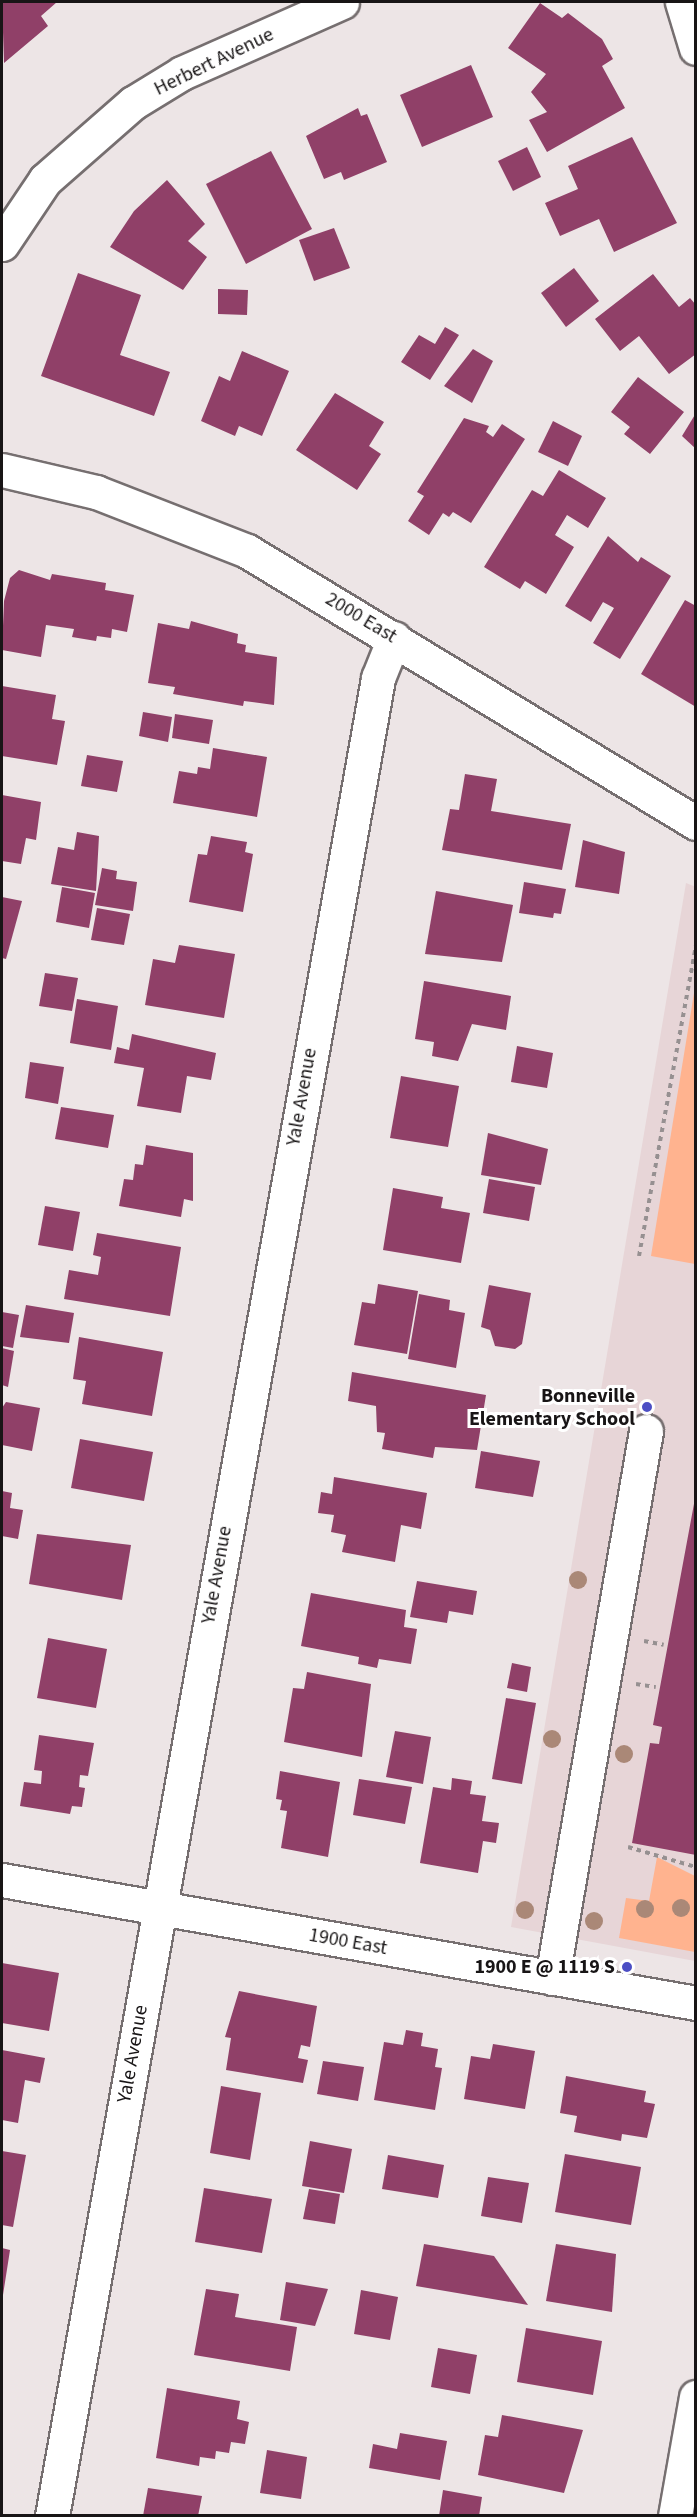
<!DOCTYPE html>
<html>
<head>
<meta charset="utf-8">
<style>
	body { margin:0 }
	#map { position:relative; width:697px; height:2517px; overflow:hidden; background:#ede5e6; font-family:"Source Sans 3",sans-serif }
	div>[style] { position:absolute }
	.built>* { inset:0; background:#e7d5d7 }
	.green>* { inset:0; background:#ffb38f }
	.building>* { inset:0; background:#904068 }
	.path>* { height:4px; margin-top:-2px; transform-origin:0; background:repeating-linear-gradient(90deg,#969091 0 4.5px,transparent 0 9px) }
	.roads { filter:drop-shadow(2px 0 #766f70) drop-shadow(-2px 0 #766f70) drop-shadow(0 2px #766f70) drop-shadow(0 -2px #766f70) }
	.minor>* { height:33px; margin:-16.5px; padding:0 16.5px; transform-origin:16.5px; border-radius:16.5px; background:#fff }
	.trees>* { width:18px; height:18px; margin:-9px; border-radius:50%; background:#a87 }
	.dots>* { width:16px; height:16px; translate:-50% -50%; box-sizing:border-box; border:3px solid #fff; border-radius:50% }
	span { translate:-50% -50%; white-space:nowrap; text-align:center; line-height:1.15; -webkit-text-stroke:6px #fff; paint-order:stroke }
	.street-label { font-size:20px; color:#181516 }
	.poi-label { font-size:20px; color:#181516; font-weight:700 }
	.right { translate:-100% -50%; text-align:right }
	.frame { position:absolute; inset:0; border:3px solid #181516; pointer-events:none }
</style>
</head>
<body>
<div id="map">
	<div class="built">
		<div style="clip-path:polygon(686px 883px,696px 887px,695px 1961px,511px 1927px)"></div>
	</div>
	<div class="green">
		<div style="clip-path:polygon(695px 987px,695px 1264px,651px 1256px)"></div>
		<div style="clip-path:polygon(657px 1857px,695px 1876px,695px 1952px,619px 1938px,626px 1898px,649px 1901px)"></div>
	</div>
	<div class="building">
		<div style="clip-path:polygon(2px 2px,57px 2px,41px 16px,48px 26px,4px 63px)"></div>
		<div style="clip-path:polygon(540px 3px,562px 18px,568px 13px,602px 39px,613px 59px,602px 66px,625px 108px,547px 152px,529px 120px,547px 112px,531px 92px,546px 74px,508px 48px)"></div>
		<div style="clip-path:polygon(471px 65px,493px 117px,422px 147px,400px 95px)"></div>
		<div style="clip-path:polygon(358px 108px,361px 116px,367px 114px,387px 162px,344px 180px,341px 172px,324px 179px,306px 136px)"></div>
		<div style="clip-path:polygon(632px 137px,677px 223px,614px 252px,599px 219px,560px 236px,545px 203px,578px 189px,568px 166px)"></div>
		<div style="clip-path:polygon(527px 147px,541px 177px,513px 191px,498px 161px)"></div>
		<div style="clip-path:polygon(271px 151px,312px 229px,246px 264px,206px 184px)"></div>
		<div style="clip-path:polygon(167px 180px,205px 224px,188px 241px,207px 257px,183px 290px,110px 247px,134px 211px)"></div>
		<div style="clip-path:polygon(334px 228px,350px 268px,314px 281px,299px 240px)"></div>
		<div style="clip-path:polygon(574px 268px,599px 301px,566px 327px,541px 293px)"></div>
		<div style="clip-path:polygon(78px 273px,141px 295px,120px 355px,170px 372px,154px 416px,41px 376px)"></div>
		<div style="clip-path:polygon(653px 274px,679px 307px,690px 298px,696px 305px,696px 354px,669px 374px,639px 336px,620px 351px,595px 319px)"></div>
		<div style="clip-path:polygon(218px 289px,248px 290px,247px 315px,218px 314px)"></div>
		<div style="clip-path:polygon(445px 327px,459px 335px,430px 380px,401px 362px,419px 335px,435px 344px)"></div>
		<div style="clip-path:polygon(473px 349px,493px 361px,472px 403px,444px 386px)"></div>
		<div style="clip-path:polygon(242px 351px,289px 371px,262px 436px,239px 426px,235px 436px,201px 421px,219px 376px,230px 381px)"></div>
		<div style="clip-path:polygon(638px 377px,684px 412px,650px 454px,624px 434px,630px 427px,611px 412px)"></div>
		<div style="clip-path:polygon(335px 393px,384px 422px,369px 446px,381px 454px,357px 490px,296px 450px)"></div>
		<div style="clip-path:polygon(696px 413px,696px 449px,682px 436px)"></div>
		<div style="clip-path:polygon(464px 418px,489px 426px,486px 432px,493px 437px,502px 424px,525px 439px,471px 523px,453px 512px,449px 517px,443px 513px,429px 535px,408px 521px,424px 496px,417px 492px)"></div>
		<div style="clip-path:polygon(553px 421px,582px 436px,568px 466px,538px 452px)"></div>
		<div style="clip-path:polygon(559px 470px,606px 498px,588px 528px,567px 515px,555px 535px,574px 547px,546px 594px,525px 581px,520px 589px,484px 567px,532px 490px,543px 496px)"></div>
		<div style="clip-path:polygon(608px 536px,638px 562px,641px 557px,671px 576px,620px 659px,593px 643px,614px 608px,603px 602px,591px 622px,565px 606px)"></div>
		<div style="clip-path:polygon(19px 570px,50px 580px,52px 574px,106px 583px,105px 590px,134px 595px,127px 632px,112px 629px,111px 638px,97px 636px,96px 641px,72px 637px,74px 629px,46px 625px,41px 657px,2px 650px,4px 601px,10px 578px)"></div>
		<div style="clip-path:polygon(685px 600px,696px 606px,696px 707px,641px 674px)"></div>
		<div style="clip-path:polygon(191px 621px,238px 634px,237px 643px,246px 645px,245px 652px,277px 657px,274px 705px,244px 701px,243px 706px,173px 694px,175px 687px,148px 683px,158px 623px,189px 629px)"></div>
		<div style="clip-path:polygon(2px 686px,56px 695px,52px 719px,65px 721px,57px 765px,2px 756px)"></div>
		<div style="clip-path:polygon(143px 712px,172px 717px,168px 742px,139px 736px)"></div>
		<div style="clip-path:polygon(175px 714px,213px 720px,209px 744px,172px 738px)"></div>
		<div style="clip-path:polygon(213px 748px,267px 757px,257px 817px,173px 803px,179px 771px,197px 774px,198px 767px,210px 769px)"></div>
		<div style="clip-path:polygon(87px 755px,123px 761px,117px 792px,81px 786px)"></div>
		<div style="clip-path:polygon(465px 774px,497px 779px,491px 811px,571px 824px,562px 870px,442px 850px,450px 809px,459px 810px)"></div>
		<div style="clip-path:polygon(2px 795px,41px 802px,36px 840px,26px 838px,21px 864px,2px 861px)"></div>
		<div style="clip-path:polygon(77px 832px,99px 836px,96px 891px,51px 884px,58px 847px,74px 850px)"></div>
		<div style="clip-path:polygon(211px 836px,247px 842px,245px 852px,253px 854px,243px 912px,189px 902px,198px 854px,207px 855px)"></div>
		<div style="clip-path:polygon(583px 840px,625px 852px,619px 894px,575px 887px)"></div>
		<div style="clip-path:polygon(102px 868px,117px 871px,116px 879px,137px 882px,133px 911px,95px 905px)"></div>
		<div style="clip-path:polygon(524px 882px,566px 889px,561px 914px,554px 913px,553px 918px,519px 913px)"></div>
		<div style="clip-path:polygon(62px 887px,95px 893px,89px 928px,56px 922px)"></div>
		<div style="clip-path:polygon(436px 891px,513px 905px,502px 962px,425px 954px)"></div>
		<div style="clip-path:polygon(2px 897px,22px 901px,6px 959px,2px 958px)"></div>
		<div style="clip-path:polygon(97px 908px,130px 914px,124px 945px,91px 940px)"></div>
		<div style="clip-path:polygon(179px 945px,235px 954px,224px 1018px,145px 1005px,153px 959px,175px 963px)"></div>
		<div style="clip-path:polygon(45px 973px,78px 978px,72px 1011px,39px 1006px)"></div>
		<div style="clip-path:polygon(424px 981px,511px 996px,506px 1030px,472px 1024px,458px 1061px,432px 1056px,434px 1042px,415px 1039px)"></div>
		<div style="clip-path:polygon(77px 999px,118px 1006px,111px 1050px,70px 1043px)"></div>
		<div style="clip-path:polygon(132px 1034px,216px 1053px,211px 1080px,187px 1076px,181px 1113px,137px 1106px,144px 1068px,114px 1063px,117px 1047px,129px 1050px)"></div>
		<div style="clip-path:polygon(517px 1046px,553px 1053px,547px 1088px,511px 1082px)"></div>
		<div style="clip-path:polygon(30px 1062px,64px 1067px,58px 1104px,25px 1098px)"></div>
		<div style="clip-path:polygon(401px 1076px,459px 1086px,448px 1147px,390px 1138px)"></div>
		<div style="clip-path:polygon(61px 1107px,114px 1115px,108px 1148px,55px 1139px)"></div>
		<div style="clip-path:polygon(488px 1133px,548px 1149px,541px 1185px,481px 1175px)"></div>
		<div style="clip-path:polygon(146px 1145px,193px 1153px,193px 1201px,184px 1199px,181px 1217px,119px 1206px,124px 1179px,133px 1180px,135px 1164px,143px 1165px)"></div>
		<div style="clip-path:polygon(489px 1179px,535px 1187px,529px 1221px,483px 1213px)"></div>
		<div style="clip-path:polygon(393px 1188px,443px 1197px,441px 1208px,470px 1213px,461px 1263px,383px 1250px)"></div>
		<div style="clip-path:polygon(45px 1206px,80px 1212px,73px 1251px,38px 1245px)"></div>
		<div style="clip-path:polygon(97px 1233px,181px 1247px,170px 1316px,64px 1299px,69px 1270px,98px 1275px,101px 1257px,93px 1255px)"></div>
		<div style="clip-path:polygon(378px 1284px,418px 1291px,407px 1354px,354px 1345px,362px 1302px,375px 1304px)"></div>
		<div style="clip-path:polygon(489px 1285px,531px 1293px,522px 1344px,515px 1349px,495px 1346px,490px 1330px,481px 1327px)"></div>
		<div style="clip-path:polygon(419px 1294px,450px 1300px,449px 1310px,465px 1313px,456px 1368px,408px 1359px)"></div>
		<div style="clip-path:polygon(26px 1305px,74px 1313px,69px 1343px,20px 1337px)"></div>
		<div style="clip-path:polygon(2px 1312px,19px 1315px,13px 1348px,2px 1346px)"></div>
		<div style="clip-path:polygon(79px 1337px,163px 1352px,152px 1416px,82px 1404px,86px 1381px,73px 1379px)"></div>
		<div style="clip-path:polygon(2px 1348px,14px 1351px,8px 1387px,2px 1385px)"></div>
		<div style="clip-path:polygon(352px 1372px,486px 1395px,477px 1450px,435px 1447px,433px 1458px,382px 1449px,385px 1433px,377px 1432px,376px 1406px,348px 1401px)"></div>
		<div style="clip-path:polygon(6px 1402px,40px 1408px,32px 1451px,2px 1445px,2px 1408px)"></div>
		<div style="clip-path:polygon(80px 1439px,153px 1452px,144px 1501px,71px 1488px)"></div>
		<div style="clip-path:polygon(481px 1451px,540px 1461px,533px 1497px,475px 1488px)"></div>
		<div style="clip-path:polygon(334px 1477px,427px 1493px,421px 1529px,401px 1525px,395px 1562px,342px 1552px,346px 1535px,331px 1532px,334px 1515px,318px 1513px,321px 1492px,332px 1494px)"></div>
		<div style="clip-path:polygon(2px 1491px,12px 1493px,10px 1508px,23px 1510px,18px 1539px,2px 1536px)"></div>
		<div style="clip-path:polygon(696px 1493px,696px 1855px,632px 1843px,650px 1743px,659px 1744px,662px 1727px,653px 1725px)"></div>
		<div style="clip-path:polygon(37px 1534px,131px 1545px,122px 1600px,29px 1584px)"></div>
		<div style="clip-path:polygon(417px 1581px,477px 1591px,473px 1615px,449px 1611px,447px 1623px,410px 1617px)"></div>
		<div style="clip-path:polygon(311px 1593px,406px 1610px,404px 1627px,417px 1629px,411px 1664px,379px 1659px,377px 1668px,358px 1664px,359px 1657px,301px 1646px)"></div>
		<div style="clip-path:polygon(48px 1638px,107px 1649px,96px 1708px,37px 1698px)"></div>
		<div style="clip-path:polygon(512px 1663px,531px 1667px,527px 1692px,507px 1688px)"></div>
		<div style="clip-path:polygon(307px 1672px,371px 1684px,362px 1757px,284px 1742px,293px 1688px,304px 1689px)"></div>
		<div style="clip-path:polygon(506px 1698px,536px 1703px,522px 1784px,492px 1779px)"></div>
		<div style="clip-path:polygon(395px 1731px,431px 1737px,423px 1784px,386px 1777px)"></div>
		<div style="clip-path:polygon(39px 1735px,94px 1743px,88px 1776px,80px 1775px,79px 1787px,85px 1788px,82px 1807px,72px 1806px,70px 1814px,20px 1806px,24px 1782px,41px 1784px,42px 1771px,34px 1770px)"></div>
		<div style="clip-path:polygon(280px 1771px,340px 1782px,328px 1857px,281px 1848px,287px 1811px,280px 1810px,282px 1800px,276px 1799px)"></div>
		<div style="clip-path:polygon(452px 1778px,472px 1781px,470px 1794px,486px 1796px,482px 1821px,499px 1823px,496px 1843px,483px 1841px,478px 1873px,420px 1863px,433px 1787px,451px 1790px)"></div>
		<div style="clip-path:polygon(359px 1779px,412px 1787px,405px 1824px,353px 1815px)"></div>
		<div style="clip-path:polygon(2px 1963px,59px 1973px,49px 2031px,2px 2023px)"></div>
		<div style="clip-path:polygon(239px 1991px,317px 2006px,310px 2047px,301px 2045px,298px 2058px,308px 2060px,303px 2083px,226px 2070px,231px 2038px,225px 2037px)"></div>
		<div style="clip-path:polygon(406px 2030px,423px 2033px,421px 2046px,438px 2049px,435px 2067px,442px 2068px,435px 2110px,374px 2100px,384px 2042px,403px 2045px)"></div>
		<div style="clip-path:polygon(493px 2044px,535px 2051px,525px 2109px,464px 2099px,471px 2056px,490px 2059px)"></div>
		<div style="clip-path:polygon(2px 2050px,45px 2058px,40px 2083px,25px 2080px,18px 2123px,2px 2120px)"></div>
		<div style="clip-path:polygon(323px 2061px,364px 2067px,358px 2101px,317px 2094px)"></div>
		<div style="clip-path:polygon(566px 2076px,646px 2091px,644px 2102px,655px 2104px,647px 2138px,622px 2134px,621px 2141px,574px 2132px,577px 2116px,560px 2113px)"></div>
		<div style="clip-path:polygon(221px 2086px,261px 2093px,250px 2160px,210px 2153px)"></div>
		<div style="clip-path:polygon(310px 2141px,352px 2149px,344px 2193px,302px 2186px)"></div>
		<div style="clip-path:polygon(2px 2151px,26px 2155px,13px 2227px,2px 2225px)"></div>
		<div style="clip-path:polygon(565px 2154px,641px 2167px,631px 2225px,555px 2212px)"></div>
		<div style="clip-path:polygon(388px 2155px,444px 2165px,438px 2198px,382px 2189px)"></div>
		<div style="clip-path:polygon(488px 2177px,529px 2183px,522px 2223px,481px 2216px)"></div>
		<div style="clip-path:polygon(204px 2188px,272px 2199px,262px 2253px,195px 2242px)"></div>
		<div style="clip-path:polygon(309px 2189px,340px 2194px,335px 2224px,303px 2219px)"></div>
		<div style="clip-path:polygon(424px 2244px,494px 2256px,528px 2305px,416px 2286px)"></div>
		<div style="clip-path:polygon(556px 2244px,616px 2254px,612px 2312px,546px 2301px)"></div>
		<div style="clip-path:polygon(2px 2248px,10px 2250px,3px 2295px,2px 2295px)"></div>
		<div style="clip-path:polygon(286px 2282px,328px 2289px,315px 2326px,280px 2320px)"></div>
		<div style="clip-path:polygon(206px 2289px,239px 2294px,235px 2317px,297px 2327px,290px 2371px,194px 2355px)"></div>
		<div style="clip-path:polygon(361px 2290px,398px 2297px,390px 2340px,354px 2334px)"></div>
		<div style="clip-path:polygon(526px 2328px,602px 2341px,593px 2395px,517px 2382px)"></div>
		<div style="clip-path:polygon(438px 2348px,477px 2355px,470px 2394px,431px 2387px)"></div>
		<div style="clip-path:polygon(167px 2388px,240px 2401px,237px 2419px,249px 2422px,245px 2444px,231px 2442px,229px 2453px,216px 2451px,215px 2459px,200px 2457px,199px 2466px,156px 2458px)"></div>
		<div style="clip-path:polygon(502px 2415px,583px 2430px,564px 2493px,478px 2475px,485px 2435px,498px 2437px)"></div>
		<div style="clip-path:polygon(400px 2433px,447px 2441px,440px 2480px,369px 2468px,373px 2444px,397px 2449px)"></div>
		<div style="clip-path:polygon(267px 2450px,307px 2457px,301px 2499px,260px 2493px)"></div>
		<div style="clip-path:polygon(148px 2488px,202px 2496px,198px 2516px,143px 2516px)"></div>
		<div style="clip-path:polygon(443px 2490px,482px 2497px,479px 2516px,439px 2516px)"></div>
	</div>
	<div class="path">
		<div style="left:639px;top:1256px;width:317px;rotate:-79.6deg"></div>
		<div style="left:644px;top:1641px;width:20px;rotate:11deg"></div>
		<div style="left:636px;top:1684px;width:20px;rotate:9deg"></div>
		<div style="left:628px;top:1847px;width:71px;rotate:16.4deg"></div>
	</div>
	<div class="roads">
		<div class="minor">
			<div style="left:682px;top:2px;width:48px;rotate:73.1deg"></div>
			<div style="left:2px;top:244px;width:77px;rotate:-56.1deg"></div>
			<div style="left:45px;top:180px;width:117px;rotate:-41.2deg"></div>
			<div style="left:133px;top:103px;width:57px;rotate:-31.5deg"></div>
			<div style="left:182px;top:73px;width:175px;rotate:-23.9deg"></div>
			<div style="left:2px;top:470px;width:97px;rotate:13.2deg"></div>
			<div style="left:96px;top:492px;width:162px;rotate:21.3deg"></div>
			<div style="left:247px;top:551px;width:525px;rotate:31.21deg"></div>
			<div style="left:2px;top:1880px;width:705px;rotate:10.05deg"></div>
			<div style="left:552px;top:1978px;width:555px;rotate:-80.25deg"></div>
			<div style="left:52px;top:2516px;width:1867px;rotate:-79.94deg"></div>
			<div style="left:378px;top:678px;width:43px;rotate:-68.2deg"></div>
			<div style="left:675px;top:2516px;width:121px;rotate:-80deg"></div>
		</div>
	</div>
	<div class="trees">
		<div style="left:578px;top:1580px"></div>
		<div style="left:552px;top:1739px"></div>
		<div style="left:624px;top:1754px"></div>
		<div style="left:681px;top:1908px"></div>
		<div style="left:645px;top:1909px"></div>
		<div style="left:525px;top:1910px"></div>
		<div style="left:594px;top:1921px"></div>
	</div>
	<div class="dots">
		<div style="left:647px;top:1407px;background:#4c4ec4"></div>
		<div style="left:627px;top:1967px;background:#4c4ec4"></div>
	</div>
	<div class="street-label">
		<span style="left:214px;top:62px;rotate:-26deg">Herbert Avenue</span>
		<span style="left:361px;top:618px;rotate:31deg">2000 East</span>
		<span style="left:302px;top:1097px;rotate:-80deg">Yale Avenue</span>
		<span style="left:217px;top:1575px;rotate:-80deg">Yale Avenue</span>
		<span style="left:348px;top:1942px;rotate:10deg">1900 East</span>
		<span style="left:133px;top:2054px;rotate:-80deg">Yale Avenue</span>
	</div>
	<div class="poi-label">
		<span class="right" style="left:635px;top:1408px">Bonneville<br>Elementary School</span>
		<span class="right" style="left:615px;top:1967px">1900 E @ 1119 S</span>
	</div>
	<div class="frame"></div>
</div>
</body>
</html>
